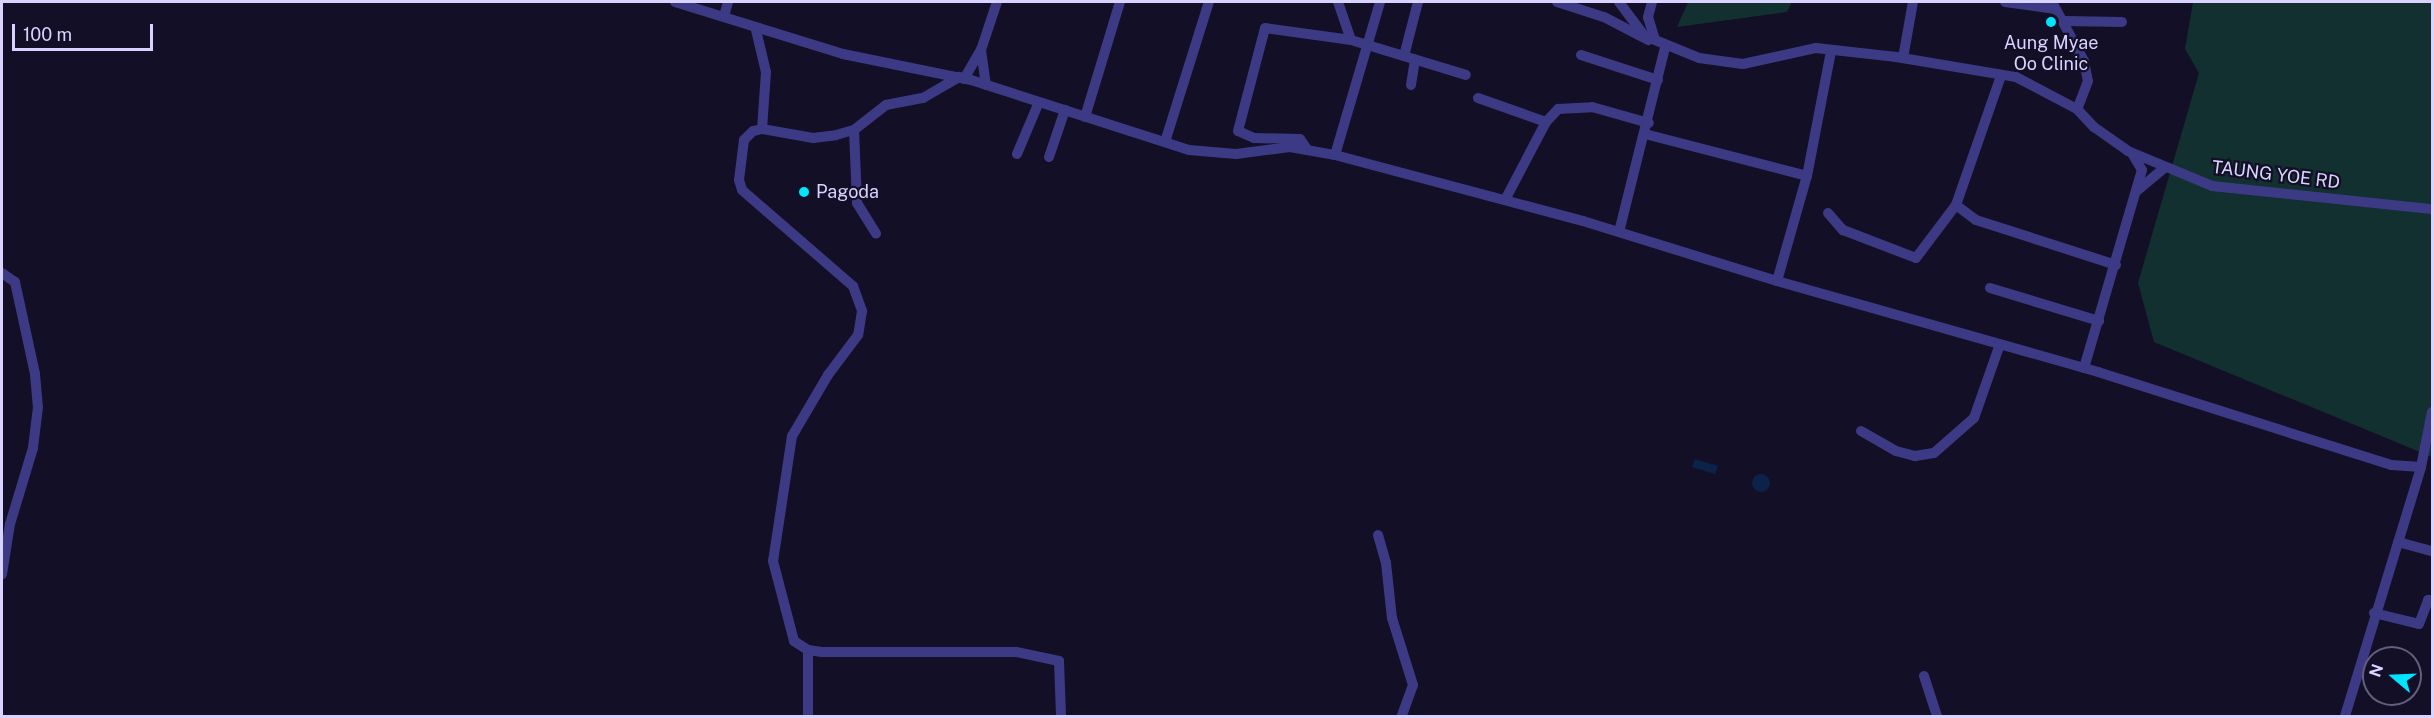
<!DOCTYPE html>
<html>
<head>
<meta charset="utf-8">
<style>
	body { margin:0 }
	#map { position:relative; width:2434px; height:718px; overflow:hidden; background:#130f26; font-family:"Public Sans",sans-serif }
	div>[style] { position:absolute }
	.green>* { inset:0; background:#12302f }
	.water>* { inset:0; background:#0c2248 }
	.round { border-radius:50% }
	.minor>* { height:10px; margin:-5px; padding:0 5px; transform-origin:5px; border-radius:5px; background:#3d3a85 }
	.dots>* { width:16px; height:16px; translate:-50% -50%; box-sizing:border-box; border:3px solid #130f26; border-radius:50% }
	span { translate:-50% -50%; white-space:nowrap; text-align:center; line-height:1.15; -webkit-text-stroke:4.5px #130f26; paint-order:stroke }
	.poi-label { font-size:18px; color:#d9d4ff }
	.left { translate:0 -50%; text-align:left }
	.street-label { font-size:18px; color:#d9d4ff }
	.frame { position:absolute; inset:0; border:3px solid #d9d4ff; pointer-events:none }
	.north { position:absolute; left:2362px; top:646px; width:60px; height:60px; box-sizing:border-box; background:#130f26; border:2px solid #625e7d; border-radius:50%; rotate:289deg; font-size:16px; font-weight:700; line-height:24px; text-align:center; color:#d9d4ff }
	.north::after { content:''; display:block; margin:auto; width:21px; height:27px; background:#00e5ff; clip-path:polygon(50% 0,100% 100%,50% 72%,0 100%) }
	.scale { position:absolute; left:12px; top:24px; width:141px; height:27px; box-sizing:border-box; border:3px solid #d9d4ff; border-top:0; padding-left:8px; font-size:18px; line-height:21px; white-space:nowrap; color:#d9d4ff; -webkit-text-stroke:4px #130f26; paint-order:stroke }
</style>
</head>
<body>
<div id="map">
	<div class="green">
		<div style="clip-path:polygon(1688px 2px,1792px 2px,1787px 12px,1677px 27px)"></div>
		<div style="clip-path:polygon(2193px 2px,2432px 2px,2432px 457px,2154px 342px,2138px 283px,2199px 73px,2185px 49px)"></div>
	</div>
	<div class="water">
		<div style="clip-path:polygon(1695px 459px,1718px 466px,1715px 474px,1692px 467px)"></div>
		<div class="round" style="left:1752px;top:474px;width:18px;height:18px"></div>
	</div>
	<div class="minor">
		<div style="left:675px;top:2px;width:176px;rotate:17.2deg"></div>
		<div style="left:843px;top:54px;width:131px;rotate:11.5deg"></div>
		<div style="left:971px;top:80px;width:229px;rotate:17.8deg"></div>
		<div style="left:1189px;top:150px;width:47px;rotate:4.9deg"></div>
		<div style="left:1236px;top:154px;width:54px;rotate:-7.4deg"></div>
		<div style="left:1290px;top:147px;width:46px;rotate:10.1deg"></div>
		<div style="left:1335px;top:155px;width:257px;rotate:14.9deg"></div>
		<div style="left:1583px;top:221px;width:203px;rotate:17.2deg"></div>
		<div style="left:1777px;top:281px;width:334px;rotate:15.8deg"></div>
		<div style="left:2098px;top:372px;width:307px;rotate:17.6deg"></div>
		<div style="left:2391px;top:465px;width:30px;rotate:4deg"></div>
		<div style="left:1338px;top:2px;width:40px;rotate:71.1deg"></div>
		<div style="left:1557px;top:2px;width:49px;rotate:17.7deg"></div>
		<div style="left:1604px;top:17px;width:50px;rotate:27.6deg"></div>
		<div style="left:1619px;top:2px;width:45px;rotate:53.1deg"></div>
		<div style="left:1652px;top:2px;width:16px;rotate:105deg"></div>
		<div style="left:1648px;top:17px;width:24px;rotate:73deg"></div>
		<div style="left:1655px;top:40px;width:48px;rotate:22.2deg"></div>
		<div style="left:1699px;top:58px;width:44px;rotate:7.8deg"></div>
		<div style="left:1743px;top:64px;width:75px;rotate:-12.4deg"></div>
		<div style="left:1816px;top:48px;width:81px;rotate:6.4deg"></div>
		<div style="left:1896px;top:57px;width:122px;rotate:9.5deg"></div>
		<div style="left:2016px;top:77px;width:69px;rotate:27.7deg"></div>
		<div style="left:2077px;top:109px;width:25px;rotate:47deg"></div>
		<div style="left:2094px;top:127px;width:42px;rotate:35.2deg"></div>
		<div style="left:2128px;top:151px;width:91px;rotate:22.6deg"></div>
		<div style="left:2212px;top:186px;width:221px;rotate:6deg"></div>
		<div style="left:2005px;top:2px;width:51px;rotate:7.8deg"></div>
		<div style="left:2052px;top:2px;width:67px;rotate:61.5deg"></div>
		<div style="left:2084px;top:61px;width:20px;rotate:79deg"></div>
		<div style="left:2088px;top:81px;width:30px;rotate:111deg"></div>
		<div style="left:724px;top:16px;width:15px;rotate:-74deg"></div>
		<div style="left:2064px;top:21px;width:58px;rotate:1deg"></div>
		<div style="left:756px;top:30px;width:43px;rotate:76.6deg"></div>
		<div style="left:766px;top:72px;width:57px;rotate:94deg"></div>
		<div style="left:762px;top:129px;width:9px;rotate:167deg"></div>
		<div style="left:753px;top:131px;width:13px;rotate:135deg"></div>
		<div style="left:744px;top:140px;width:40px;rotate:97.1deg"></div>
		<div style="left:739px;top:180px;width:10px;rotate:73deg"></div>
		<div style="left:742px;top:190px;width:147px;rotate:40.9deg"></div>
		<div style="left:853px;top:286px;width:27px;rotate:70deg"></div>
		<div style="left:862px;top:311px;width:24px;rotate:99deg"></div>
		<div style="left:858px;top:335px;width:50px;rotate:126.9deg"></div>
		<div style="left:828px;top:375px;width:71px;rotate:120.5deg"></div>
		<div style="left:792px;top:436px;width:126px;rotate:98.6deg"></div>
		<div style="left:773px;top:561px;width:83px;rotate:75.3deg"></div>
		<div style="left:794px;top:641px;width:17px;rotate:33deg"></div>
		<div style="left:808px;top:650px;width:14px;rotate:8deg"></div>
		<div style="left:822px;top:652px;width:194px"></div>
		<div style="left:1016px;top:652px;width:44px;rotate:11.8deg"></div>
		<div style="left:1059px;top:661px;width:55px;rotate:87.9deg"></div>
		<div style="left:981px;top:50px;width:35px;rotate:82deg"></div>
		<div style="left:1581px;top:55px;width:81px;rotate:18deg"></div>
		<div style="left:1404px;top:56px;width:56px;rotate:-75.5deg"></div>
		<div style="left:1903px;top:58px;width:57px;rotate:-79.9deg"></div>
		<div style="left:964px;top:79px;width:34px;rotate:-60deg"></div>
		<div style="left:981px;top:50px;width:51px;rotate:-71.6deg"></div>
		<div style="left:1411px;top:85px;width:26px;rotate:-81deg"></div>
		<div style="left:1478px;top:98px;width:72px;rotate:19.4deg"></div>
		<div style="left:1085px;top:117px;width:120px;rotate:-73.1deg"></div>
		<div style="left:762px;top:129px;width:52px;rotate:10deg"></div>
		<div style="left:813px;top:138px;width:23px;rotate:-7deg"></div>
		<div style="left:836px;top:135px;width:19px;rotate:-16deg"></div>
		<div style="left:854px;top:130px;width:41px;rotate:-38deg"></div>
		<div style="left:886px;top:105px;width:38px;rotate:-11deg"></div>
		<div style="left:923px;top:98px;width:42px;rotate:-30.3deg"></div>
		<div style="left:854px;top:130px;width:73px;rotate:87.6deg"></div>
		<div style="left:857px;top:203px;width:36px;rotate:58deg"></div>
		<div style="left:1645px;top:134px;width:167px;rotate:14.5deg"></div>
		<div style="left:1165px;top:142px;width:147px;rotate:-72.6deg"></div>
		<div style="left:1307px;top:149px;width:12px;rotate:-125deg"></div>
		<div style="left:1300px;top:139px;width:46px;rotate:-178.8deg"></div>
		<div style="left:1254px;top:138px;width:17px;rotate:-156deg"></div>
		<div style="left:1238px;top:131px;width:106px;rotate:-75.3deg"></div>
		<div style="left:1265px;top:28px;width:87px;rotate:7.9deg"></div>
		<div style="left:1351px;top:40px;width:120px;rotate:16.9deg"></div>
		<div style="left:1017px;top:154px;width:56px;rotate:-67.1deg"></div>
		<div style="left:1335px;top:155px;width:159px;rotate:-73.6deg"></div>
		<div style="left:1049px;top:157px;width:50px;rotate:-71.2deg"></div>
		<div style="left:2138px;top:190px;width:34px;rotate:-40deg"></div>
		<div style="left:1505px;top:200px;width:88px;rotate:-62.3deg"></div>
		<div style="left:1546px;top:122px;width:18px;rotate:-47deg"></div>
		<div style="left:1558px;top:109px;width:34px;rotate:-3deg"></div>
		<div style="left:1592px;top:107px;width:59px;rotate:15.7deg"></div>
		<div style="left:1956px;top:205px;width:25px;rotate:37deg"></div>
		<div style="left:1976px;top:220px;width:147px;rotate:17.8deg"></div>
		<div style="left:1828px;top:213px;width:23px;rotate:49deg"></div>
		<div style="left:1843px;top:230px;width:78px;rotate:21deg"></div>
		<div style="left:1916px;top:258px;width:66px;rotate:-53deg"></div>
		<div style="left:1956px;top:205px;width:137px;rotate:-70.8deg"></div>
		<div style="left:1619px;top:232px;width:191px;rotate:-76deg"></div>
		<div style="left:2px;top:273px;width:16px;rotate:35deg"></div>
		<div style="left:15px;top:282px;width:94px;rotate:77.7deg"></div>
		<div style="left:35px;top:374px;width:33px;rotate:85deg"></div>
		<div style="left:38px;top:407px;width:41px;rotate:97deg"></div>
		<div style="left:33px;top:448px;width:79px;rotate:106.8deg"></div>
		<div style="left:10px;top:524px;width:51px;rotate:99.1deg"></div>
		<div style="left:1777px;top:281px;width:109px;rotate:-74.1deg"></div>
		<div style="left:1807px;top:176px;width:127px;rotate:-79.1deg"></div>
		<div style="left:1990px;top:288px;width:114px;rotate:16.8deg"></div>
		<div style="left:2084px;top:368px;width:206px;rotate:-73.7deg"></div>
		<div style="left:2142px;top:170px;width:17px;rotate:-121deg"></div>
		<div style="left:1861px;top:431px;width:40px;rotate:29.7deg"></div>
		<div style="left:1896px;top:451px;width:20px;rotate:15deg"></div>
		<div style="left:1915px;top:456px;width:19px;rotate:-9deg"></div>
		<div style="left:1934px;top:453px;width:53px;rotate:-41.2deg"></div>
		<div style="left:1974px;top:418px;width:78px;rotate:-70.6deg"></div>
		<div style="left:1378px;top:535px;width:29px;rotate:74deg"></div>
		<div style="left:1386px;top:563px;width:55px;rotate:83.8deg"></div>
		<div style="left:1392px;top:618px;width:70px;rotate:72.6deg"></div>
		<div style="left:1413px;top:685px;width:33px;rotate:110deg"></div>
		<div style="left:2398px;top:542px;width:35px;rotate:15deg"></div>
		<div style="left:2374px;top:613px;width:46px;rotate:13.7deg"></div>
		<div style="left:2419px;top:624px;width:26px;rotate:-69deg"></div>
		<div style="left:2428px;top:600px;width:4px;rotate:27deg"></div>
		<div style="left:808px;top:650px;width:66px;rotate:90deg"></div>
		<div style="left:1924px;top:676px;width:42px;rotate:72deg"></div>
		<div style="left:2345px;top:716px;width:260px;rotate:-73deg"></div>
		<div style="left:2421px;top:467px;width:56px;rotate:-78.7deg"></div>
	</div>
	<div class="dots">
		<div style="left:2051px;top:22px;background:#00e5ff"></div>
		<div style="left:804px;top:192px;background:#00e5ff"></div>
	</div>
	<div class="poi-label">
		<span style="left:2051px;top:54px">Aung Myae<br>Oo Clinic</span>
		<span class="left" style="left:816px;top:192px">Pagoda</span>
	</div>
	<div class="street-label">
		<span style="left:2276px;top:175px;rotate:7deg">TAUNG YOE RD</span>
	</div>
	<div class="frame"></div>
	<div class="north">N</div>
	<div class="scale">100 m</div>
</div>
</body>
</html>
